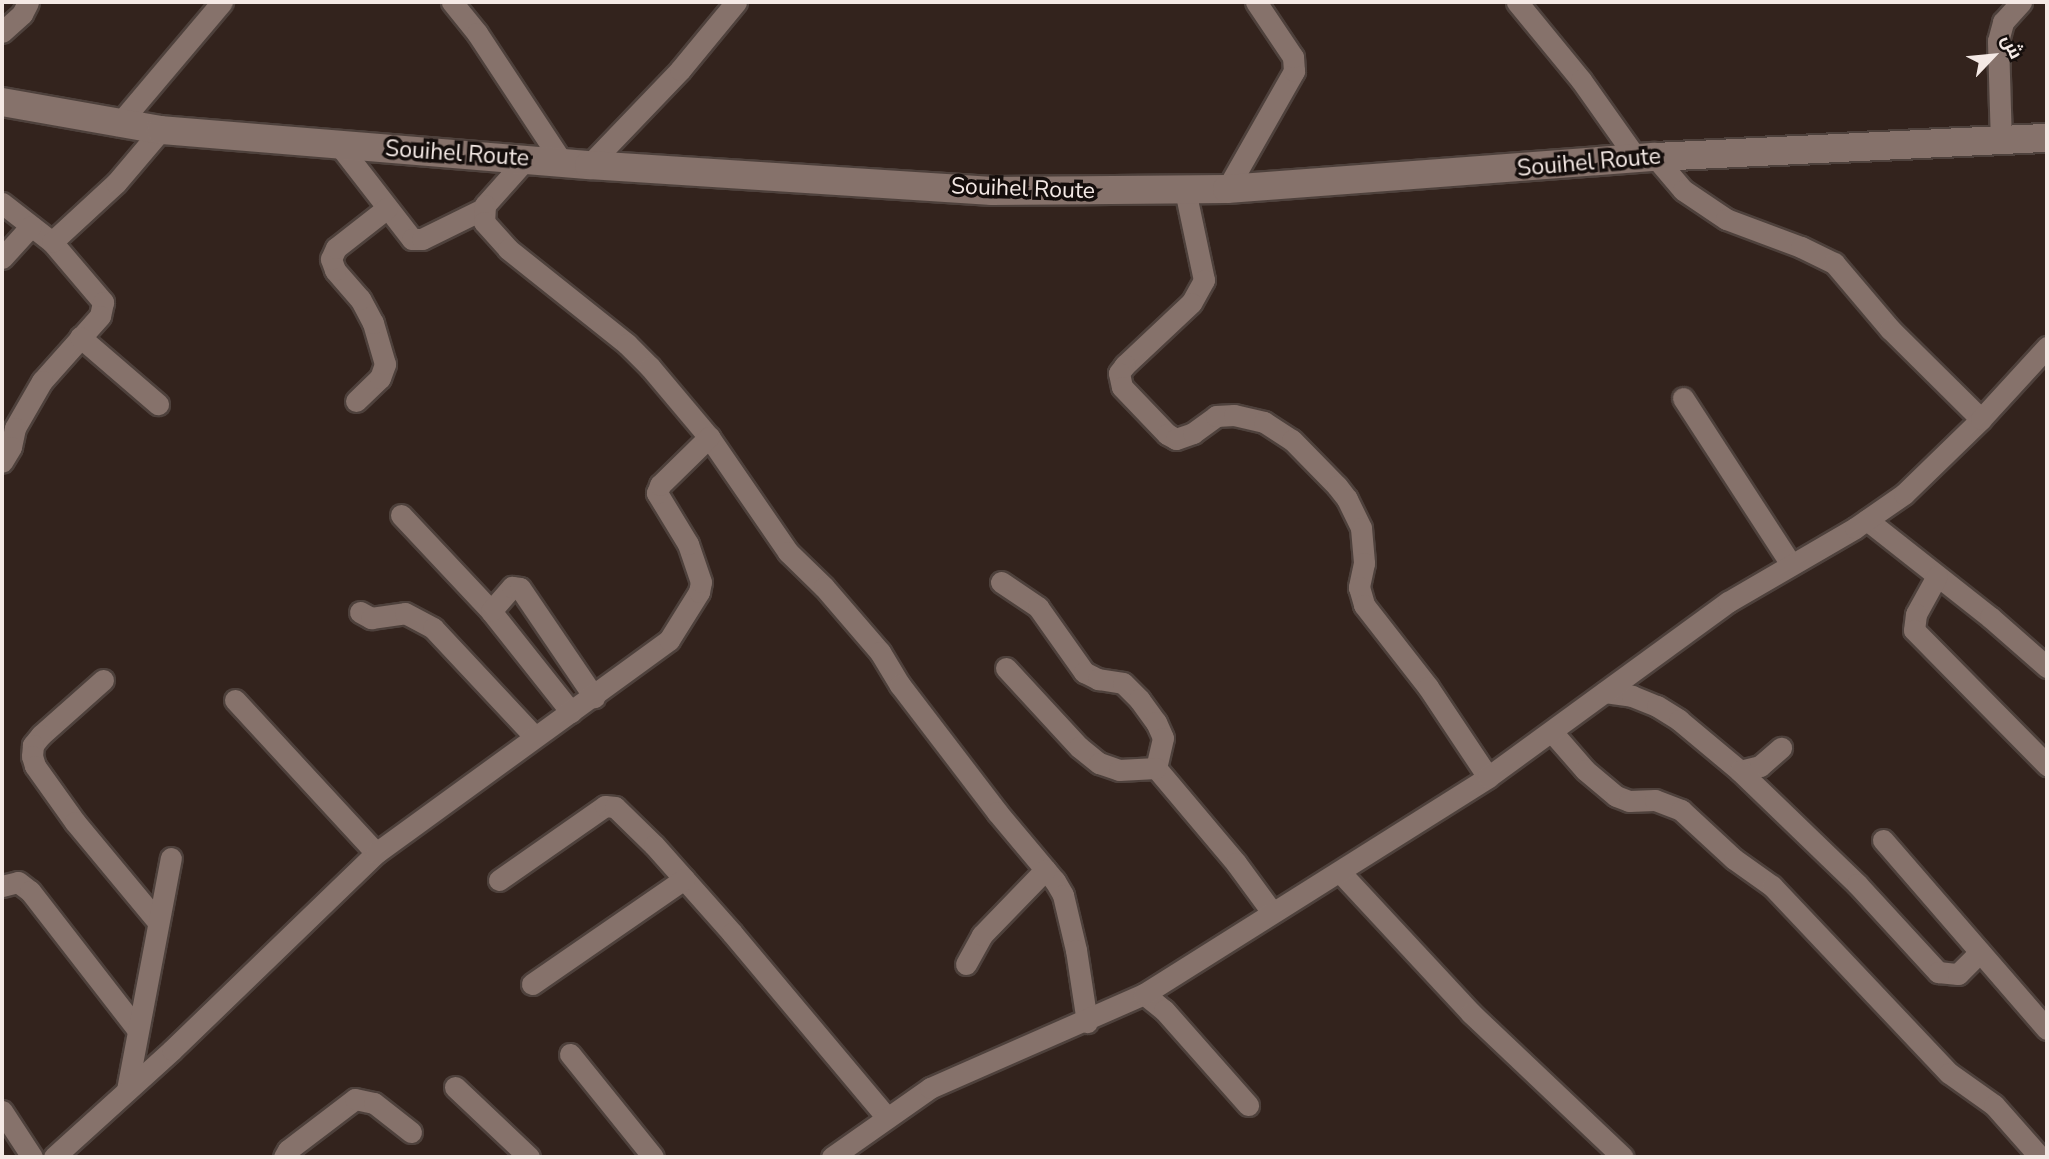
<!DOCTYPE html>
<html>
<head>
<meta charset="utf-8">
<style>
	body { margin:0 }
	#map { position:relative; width:2049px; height:1159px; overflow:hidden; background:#33231d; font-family:"Nunito Sans",Cairo,sans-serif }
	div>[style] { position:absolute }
	.roads { filter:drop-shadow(2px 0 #4e413c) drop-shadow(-2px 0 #4e413c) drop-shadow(0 2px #4e413c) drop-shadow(0 -2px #4e413c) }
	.street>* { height:21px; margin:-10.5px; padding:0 10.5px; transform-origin:10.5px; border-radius:10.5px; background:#86726b }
	.secondary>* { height:28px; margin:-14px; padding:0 14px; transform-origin:14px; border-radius:14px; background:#86726b }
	span { translate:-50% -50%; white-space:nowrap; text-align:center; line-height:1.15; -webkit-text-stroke:7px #150e0c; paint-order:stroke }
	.street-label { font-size:23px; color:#f4e9e5 }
	.frame { position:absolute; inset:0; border:4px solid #f4e9e5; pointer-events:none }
	.north { position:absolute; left:1958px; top:21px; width:70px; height:70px; -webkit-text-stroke:5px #150e0c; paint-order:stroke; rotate:64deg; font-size:19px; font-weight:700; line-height:28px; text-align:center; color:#f4e9e5 }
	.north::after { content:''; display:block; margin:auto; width:24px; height:32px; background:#f4e9e5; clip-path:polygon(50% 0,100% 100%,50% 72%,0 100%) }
</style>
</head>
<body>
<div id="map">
	<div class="roads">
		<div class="street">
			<div style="left:452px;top:2px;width:40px;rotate:51deg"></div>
			<div style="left:477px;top:33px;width:154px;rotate:56.6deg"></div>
			<div style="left:1517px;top:2px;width:101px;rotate:50.6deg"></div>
			<div style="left:1581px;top:80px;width:97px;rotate:54.7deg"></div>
			<div style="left:2px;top:32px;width:27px;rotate:-42deg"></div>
			<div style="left:22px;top:14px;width:13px;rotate:-63deg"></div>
			<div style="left:118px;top:125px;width:161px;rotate:-49.8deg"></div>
			<div style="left:2001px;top:143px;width:102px;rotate:-91.7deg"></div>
			<div style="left:1998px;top:41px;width:20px;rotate:-75deg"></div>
			<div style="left:2003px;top:22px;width:27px;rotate:-48deg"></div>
			<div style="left:339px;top:145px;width:119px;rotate:52.2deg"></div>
			<div style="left:412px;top:239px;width:10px"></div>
			<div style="left:422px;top:239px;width:68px;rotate:-26.2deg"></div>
			<div style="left:1655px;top:157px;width:43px;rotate:49.7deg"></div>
			<div style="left:1683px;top:190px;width:52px;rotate:34deg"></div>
			<div style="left:1726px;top:219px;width:80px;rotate:20.5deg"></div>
			<div style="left:1801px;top:247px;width:37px;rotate:26deg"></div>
			<div style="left:1834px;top:263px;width:87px;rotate:49.7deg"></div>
			<div style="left:1890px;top:329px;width:128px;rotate:44.7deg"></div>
			<div style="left:526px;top:159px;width:62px;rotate:131.7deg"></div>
			<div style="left:485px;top:205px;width:17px;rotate:93deg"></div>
			<div style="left:484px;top:222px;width:36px;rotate:48deg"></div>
			<div style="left:508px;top:249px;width:152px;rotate:38.6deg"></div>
			<div style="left:627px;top:344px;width:33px;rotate:45deg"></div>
			<div style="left:650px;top:367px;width:92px;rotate:49.9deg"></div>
			<div style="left:709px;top:437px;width:140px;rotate:55.5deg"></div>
			<div style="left:788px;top:552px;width:50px;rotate:44.2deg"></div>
			<div style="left:824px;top:587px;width:86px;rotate:49.3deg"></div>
			<div style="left:880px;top:652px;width:39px;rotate:59deg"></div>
			<div style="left:900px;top:685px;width:160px;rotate:52.6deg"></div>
			<div style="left:997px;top:812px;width:90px;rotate:50deg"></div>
			<div style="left:1055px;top:881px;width:16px;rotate:60deg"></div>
			<div style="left:1063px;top:895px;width:57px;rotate:76.7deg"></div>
			<div style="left:1076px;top:950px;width:73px;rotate:81.3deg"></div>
			<div style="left:589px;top:165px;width:132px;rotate:-46.2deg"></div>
			<div style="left:680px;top:70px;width:88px;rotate:-50.5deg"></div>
			<div style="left:1227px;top:189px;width:136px;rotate:-60.4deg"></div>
			<div style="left:1294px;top:71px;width:14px;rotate:-94deg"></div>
			<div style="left:1293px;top:57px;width:66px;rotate:-123.9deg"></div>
			<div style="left:1185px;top:190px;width:92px;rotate:78.1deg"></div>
			<div style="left:1204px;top:280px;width:26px;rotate:119deg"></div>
			<div style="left:1191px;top:303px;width:91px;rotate:136.8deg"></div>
			<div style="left:1125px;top:365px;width:10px;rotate:127deg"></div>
			<div style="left:1119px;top:373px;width:14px;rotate:78deg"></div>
			<div style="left:1122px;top:387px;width:65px;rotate:46.2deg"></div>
			<div style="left:1167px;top:434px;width:10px;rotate:29deg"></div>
			<div style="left:1176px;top:439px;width:18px;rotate:-19deg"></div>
			<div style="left:1193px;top:433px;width:29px;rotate:-36deg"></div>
			<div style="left:1216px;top:416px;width:18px;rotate:-3deg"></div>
			<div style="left:1234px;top:415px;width:31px;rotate:13deg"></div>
			<div style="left:1264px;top:422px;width:33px;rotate:33deg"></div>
			<div style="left:1292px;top:440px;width:64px;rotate:45.6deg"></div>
			<div style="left:1337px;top:486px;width:16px;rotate:52deg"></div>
			<div style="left:1347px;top:499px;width:32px;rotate:64deg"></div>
			<div style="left:1361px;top:528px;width:35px;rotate:85deg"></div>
			<div style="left:1364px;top:563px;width:25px;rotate:102deg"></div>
			<div style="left:1359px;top:587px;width:19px;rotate:74deg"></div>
			<div style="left:1364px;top:605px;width:104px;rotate:52deg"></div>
			<div style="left:1428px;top:687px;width:108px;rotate:56.3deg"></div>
			<div style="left:2px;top:203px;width:63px;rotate:38deg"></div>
			<div style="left:52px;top:242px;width:79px;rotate:49.6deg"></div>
			<div style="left:103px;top:302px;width:14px;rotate:102deg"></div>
			<div style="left:100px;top:316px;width:87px;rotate:131.7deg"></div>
			<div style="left:42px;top:381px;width:54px;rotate:119.9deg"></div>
			<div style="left:15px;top:428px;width:19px;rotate:102deg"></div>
			<div style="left:11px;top:447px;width:17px;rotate:121deg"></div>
			<div style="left:52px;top:242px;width:87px;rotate:-42.7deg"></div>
			<div style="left:116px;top:183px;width:70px;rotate:-49.7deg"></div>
			<div style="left:2px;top:258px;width:43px;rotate:-47.8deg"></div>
			<div style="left:80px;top:337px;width:103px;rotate:40.7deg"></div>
			<div style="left:1683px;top:398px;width:198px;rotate:57deg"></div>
			<div style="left:356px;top:401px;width:33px;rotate:-44deg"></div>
			<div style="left:380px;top:378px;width:15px;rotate:-70deg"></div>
			<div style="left:385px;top:364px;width:43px;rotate:-106.3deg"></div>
			<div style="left:373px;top:323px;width:27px;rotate:-118deg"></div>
			<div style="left:360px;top:299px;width:38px;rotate:-131deg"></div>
			<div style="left:335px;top:270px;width:12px;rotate:-110deg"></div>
			<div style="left:331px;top:259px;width:12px;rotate:-66deg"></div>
			<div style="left:336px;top:248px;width:65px;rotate:-38.1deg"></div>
			<div style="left:401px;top:515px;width:132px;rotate:46.8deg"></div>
			<div style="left:1867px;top:520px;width:157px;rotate:38.3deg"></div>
			<div style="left:1990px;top:617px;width:76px;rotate:41.3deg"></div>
			<div style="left:1937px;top:576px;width:43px;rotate:118.9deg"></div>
			<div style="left:1916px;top:614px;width:16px;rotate:97deg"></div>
			<div style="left:1914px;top:630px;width:190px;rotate:45.4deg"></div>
			<div style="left:1001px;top:582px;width:45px;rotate:34deg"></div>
			<div style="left:1038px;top:607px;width:80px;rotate:54.7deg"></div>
			<div style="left:1084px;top:672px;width:16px;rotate:27deg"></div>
			<div style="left:1098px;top:679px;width:25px;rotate:9deg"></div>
			<div style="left:1123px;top:683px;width:23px;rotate:45deg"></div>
			<div style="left:1139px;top:699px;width:29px;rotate:54deg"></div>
			<div style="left:1156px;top:722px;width:17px;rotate:66deg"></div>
			<div style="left:1163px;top:738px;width:31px;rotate:103deg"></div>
			<div style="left:1156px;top:768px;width:124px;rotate:49.9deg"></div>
			<div style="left:1236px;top:863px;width:61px;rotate:53.7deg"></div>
			<div style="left:360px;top:612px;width:13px;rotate:29deg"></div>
			<div style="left:371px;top:618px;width:34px;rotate:-8deg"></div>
			<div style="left:405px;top:613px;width:32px;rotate:28deg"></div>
			<div style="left:433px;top:628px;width:148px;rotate:46.9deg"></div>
			<div style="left:1006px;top:668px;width:108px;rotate:47.3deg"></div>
			<div style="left:1079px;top:747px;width:26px;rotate:39deg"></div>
			<div style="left:1099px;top:763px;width:21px;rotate:19deg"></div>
			<div style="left:1119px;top:770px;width:37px;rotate:-3deg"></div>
			<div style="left:103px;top:680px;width:83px;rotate:138.4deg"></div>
			<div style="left:41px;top:735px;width:13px;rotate:129deg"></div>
			<div style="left:33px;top:745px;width:11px;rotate:95deg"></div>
			<div style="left:32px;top:756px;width:10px;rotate:73deg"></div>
			<div style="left:35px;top:766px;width:69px;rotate:54.5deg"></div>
			<div style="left:75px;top:822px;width:130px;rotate:50.3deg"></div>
			<div style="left:1605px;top:692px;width:27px;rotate:8deg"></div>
			<div style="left:1632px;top:696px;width:27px;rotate:22deg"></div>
			<div style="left:1657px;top:706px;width:26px;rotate:32deg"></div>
			<div style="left:1679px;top:720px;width:80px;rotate:39.9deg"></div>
			<div style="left:1740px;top:771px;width:21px;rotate:-14deg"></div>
			<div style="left:1760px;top:766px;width:28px;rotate:-41deg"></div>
			<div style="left:235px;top:700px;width:208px;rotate:47.3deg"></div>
			<div style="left:571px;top:712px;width:129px;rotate:-128.4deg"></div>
			<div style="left:491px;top:611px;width:32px;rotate:-49deg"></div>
			<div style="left:512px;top:587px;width:8px;rotate:7deg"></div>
			<div style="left:520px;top:588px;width:132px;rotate:55.8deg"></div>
			<div style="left:1552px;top:732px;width:50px;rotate:49deg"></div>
			<div style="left:1585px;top:770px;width:40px;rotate:40deg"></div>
			<div style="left:1616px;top:796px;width:14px;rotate:21deg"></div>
			<div style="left:1629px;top:801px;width:26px;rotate:-2deg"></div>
			<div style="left:1655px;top:800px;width:28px;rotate:21deg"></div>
			<div style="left:1681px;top:810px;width:72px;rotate:42.8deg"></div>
			<div style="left:1734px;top:859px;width:47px;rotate:35.4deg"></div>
			<div style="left:1772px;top:886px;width:257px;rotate:46.6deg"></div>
			<div style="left:1949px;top:1073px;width:55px;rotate:35.4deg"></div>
			<div style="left:1994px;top:1105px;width:69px;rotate:48.5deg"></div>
			<div style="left:1740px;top:771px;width:163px;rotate:44deg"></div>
			<div style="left:1857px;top:884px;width:120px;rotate:47.4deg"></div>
			<div style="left:1938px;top:972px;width:20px;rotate:6deg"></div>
			<div style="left:1958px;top:974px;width:31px;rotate:-45deg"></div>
			<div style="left:1883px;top:840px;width:250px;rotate:49.1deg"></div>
			<div style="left:1340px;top:872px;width:192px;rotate:47.1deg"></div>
			<div style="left:1471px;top:1013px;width:209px;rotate:43.5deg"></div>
			<div style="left:499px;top:880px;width:129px;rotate:-34.9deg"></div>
			<div style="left:605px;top:806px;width:10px;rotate:6deg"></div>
			<div style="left:615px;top:807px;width:54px;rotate:44.3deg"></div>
			<div style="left:654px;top:845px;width:118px;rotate:48.4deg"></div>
			<div style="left:732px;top:933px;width:241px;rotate:50deg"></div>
			<div style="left:2px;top:886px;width:16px;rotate:-14deg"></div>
			<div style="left:18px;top:882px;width:15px;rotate:37deg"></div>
			<div style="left:30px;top:891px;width:175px;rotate:52.2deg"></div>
			<div style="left:966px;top:964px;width:33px;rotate:-61deg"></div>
			<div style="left:982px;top:935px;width:91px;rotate:-45.9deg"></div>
			<div style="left:532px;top:984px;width:185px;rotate:-34.6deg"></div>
			<div style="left:1144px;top:994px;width:26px;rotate:39deg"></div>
			<div style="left:1164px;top:1010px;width:127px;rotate:48.5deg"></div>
			<div style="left:570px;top:1054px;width:132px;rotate:51.1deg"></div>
			<div style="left:455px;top:1087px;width:102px;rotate:43.4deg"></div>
			<div style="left:127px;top:1090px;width:236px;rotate:-79.3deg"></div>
			<div style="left:2px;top:1111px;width:55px;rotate:56.9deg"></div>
			<div style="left:54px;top:1157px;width:159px;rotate:-42.2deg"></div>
			<div style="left:172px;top:1050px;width:284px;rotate:-44deg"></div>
			<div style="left:376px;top:853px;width:362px;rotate:-36deg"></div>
			<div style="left:669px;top:640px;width:57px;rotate:-58deg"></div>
			<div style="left:699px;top:592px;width:10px;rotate:-79deg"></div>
			<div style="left:701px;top:582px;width:40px;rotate:-108.9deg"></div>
			<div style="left:688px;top:544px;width:60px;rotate:-121.3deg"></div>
			<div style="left:657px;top:493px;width:9px;rotate:-69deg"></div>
			<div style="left:660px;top:485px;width:69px;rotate:-44.4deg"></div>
			<div style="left:284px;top:1157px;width:8px;rotate:-60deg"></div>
			<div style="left:288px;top:1150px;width:84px;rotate:-37.3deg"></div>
			<div style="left:355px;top:1099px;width:19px;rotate:12deg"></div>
			<div style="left:374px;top:1103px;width:47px;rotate:38.1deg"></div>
			<div style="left:832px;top:1157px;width:120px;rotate:-35.1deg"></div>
			<div style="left:930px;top:1088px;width:234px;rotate:-23.7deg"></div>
			<div style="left:1144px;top:994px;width:407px;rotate:-32.2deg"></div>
			<div style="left:1488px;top:777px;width:297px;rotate:-36.1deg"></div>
			<div style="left:1728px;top:602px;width:147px;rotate:-30.2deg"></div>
			<div style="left:1855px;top:528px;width:60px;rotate:-34.8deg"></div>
			<div style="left:1904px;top:494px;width:107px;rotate:-44.2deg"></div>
			<div style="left:1981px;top:419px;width:98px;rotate:-47.5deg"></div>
		</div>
		<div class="secondary">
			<div style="left:2px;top:102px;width:161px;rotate:10deg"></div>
			<div style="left:161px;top:130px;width:429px;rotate:4.7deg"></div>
			<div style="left:589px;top:165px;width:404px;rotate:3.7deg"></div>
			<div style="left:992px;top:191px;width:235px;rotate:-0.5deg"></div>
			<div style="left:1227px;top:189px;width:429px;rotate:-4.3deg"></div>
			<div style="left:1655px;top:157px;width:392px;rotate:-2.8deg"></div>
		</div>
	</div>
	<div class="street-label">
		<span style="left:457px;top:154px;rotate:4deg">Souihel Route</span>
		<span style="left:1589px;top:163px;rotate:-5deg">Souihel Route</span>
		<span style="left:1023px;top:189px;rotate:2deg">Souihel Route</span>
	</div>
	<div class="frame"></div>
	<div class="north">ش</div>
</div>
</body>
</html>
